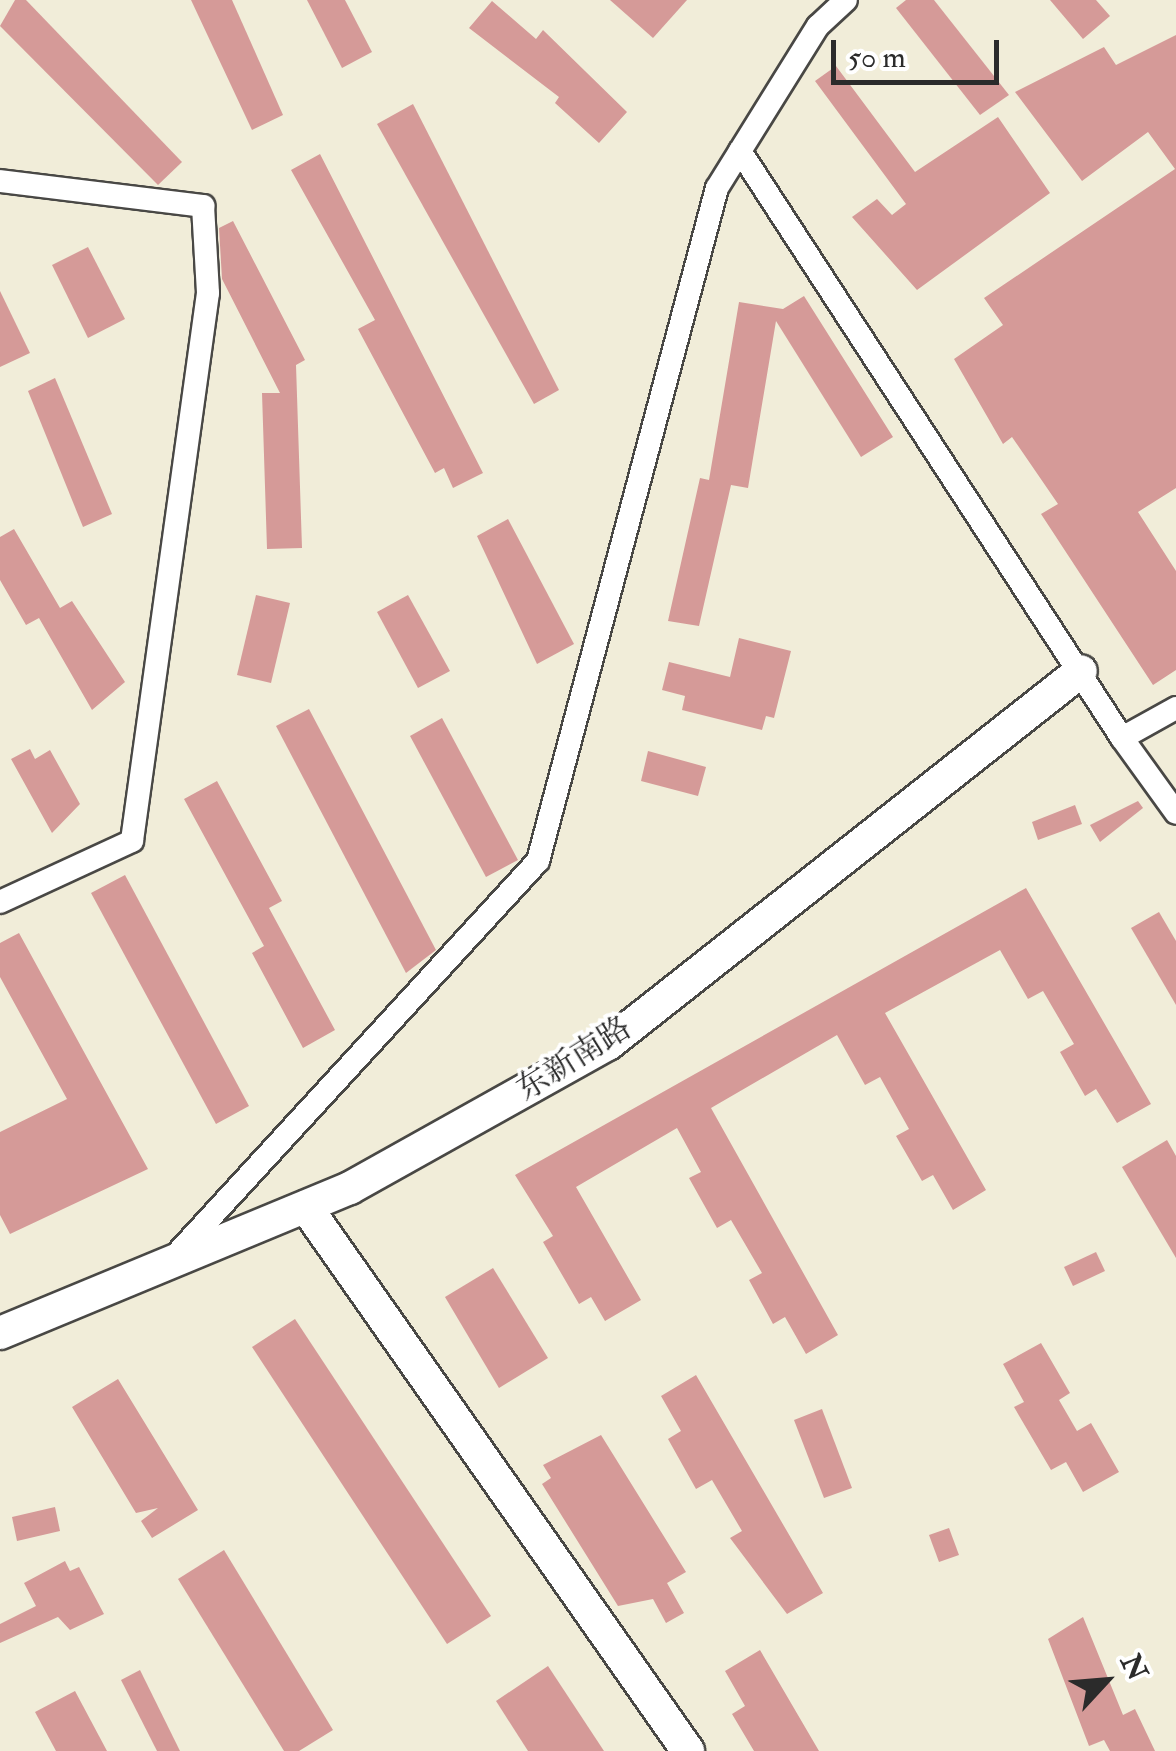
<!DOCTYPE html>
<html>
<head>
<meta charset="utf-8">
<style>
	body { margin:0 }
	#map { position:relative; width:1176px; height:1751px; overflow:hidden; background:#f1edd9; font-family:"IM FELL Double Pica","Noto Serif SC",serif }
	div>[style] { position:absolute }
	.building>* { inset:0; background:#d59a98 }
	.roads { filter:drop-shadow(2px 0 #494845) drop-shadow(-2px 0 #494845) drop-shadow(0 2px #494845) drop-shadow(0 -2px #494845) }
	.street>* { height:22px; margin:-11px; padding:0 11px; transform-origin:11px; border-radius:11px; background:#fff }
	.secondary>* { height:32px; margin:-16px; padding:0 16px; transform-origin:16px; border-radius:16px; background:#fff }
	span { translate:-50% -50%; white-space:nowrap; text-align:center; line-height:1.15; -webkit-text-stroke:8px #fff; paint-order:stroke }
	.street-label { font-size:32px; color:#2b2b2b }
	.north { position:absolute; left:1056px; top:1631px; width:100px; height:100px; -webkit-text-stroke:8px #fff; paint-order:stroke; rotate:64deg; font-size:28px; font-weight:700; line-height:40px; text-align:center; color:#2b2b2b }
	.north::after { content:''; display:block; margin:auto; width:35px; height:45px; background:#2b2b2b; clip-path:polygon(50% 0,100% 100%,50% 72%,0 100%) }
	.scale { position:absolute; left:831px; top:40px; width:168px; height:45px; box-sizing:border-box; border:5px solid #2b2b2b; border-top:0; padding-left:12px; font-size:30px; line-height:35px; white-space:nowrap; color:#2b2b2b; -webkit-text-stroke:8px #fff; paint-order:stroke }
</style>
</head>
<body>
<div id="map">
	<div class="building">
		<div style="clip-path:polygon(15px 0,26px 0,182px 162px,158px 185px,0 26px)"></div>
		<div style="clip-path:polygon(191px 0,232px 0,283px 115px,252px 130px)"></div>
		<div style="clip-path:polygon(307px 0,345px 0,372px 52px,342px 68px)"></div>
		<div style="clip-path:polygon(610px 0,687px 0,653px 38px)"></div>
		<div style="clip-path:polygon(906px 0,934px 0,1009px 95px,980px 115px,896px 8px)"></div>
		<div style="clip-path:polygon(1050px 0,1096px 0,1110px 16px,1083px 39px)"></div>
		<div style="clip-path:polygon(492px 1px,536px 39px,543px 30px,627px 112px,599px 143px,555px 103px,559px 97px,469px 28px)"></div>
		<div style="clip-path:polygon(1176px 35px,1176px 488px,1138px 512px,1176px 571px,1176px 670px,1153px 685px,1041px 514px,1058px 504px,1012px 437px,1003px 444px,954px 359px,1003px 325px,984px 298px,1175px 169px,1148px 132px,1082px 181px,1015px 92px,1104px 47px,1116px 65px)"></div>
		<div style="clip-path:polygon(836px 66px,915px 172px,998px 117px,1050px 193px,917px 290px,852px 217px,877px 199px,892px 215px,906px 204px,815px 81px)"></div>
		<div style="clip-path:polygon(413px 104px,559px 390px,534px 404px,377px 124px)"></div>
		<div style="clip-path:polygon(320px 154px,483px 473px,453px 488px,444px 468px,435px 473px,358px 329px,375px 320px,291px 170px)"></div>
		<div style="clip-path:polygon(233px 221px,305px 360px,296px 365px,302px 548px,267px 549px,262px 393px,280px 393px,222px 279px,219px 228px)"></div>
		<div style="clip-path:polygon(88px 247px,125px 319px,88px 338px,52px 265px)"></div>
		<div style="clip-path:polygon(0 291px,30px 353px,0 367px)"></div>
		<div style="clip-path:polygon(804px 296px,893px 437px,861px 457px,776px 321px,748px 488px,731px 485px,699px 626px,668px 621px,700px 478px,709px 480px,739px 302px,783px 309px)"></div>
		<div style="clip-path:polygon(55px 378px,112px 514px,83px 527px,28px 391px)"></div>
		<div style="clip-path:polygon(508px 519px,574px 644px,537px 664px,477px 536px)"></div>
		<div style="clip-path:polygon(14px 529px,60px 608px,72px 601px,125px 682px,92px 710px,39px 618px,26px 625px,0 580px,0 537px)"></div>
		<div style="clip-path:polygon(256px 595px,290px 603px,271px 683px,237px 675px)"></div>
		<div style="clip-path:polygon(408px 595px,450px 671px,418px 688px,377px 612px)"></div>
		<div style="clip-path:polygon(739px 638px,791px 651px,774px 718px,766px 716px,762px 730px,682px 710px,685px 696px,662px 690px,669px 662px,730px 677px)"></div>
		<div style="clip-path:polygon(309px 709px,436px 950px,406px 973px,276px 726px)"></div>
		<div style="clip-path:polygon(442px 718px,518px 860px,486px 877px,410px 736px)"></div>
		<div style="clip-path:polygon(30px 749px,35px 759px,50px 750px,80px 804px,52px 833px,11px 759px)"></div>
		<div style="clip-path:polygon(648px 751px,706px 767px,698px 796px,641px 781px)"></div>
		<div style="clip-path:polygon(217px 781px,282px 901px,269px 908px,335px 1030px,303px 1048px,252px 953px,264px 946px,184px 799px)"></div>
		<div style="clip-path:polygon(1138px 801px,1143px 808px,1100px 842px,1090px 825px)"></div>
		<div style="clip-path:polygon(1075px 805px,1082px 824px,1038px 840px,1032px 822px)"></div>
		<div style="clip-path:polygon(125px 875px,249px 1106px,216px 1124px,91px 893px)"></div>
		<div style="clip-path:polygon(1026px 888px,1151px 1104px,1117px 1123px,1096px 1089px,1085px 1096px,1060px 1052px,1074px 1044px,1043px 991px,1028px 999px,1000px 950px,885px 1013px,986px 1190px,953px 1210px,933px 1175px,922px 1181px,896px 1136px,909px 1129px,880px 1077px,865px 1085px,837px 1035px,711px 1108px,838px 1335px,806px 1354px,785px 1317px,773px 1324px,749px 1280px,762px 1273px,731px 1220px,717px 1228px,689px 1178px,701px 1172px,677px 1128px,576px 1187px,641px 1300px,605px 1321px,591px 1297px,579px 1304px,543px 1242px,553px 1236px,515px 1175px)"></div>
		<div style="clip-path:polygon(1159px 912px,1176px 941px,1176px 1005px,1131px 928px)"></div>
		<div style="clip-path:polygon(19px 933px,148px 1169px,10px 1234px,0 1215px,0 1132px,67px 1099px,0 977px,0 943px)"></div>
		<div style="clip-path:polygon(1167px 1140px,1176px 1156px,1176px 1258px,1122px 1167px)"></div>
		<div style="clip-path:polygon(1096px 1252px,1105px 1271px,1073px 1286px,1064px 1267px)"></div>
		<div style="clip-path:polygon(493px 1268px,548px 1358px,499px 1388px,445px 1297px)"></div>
		<div style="clip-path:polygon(295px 1319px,491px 1616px,447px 1644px,252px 1347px)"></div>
		<div style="clip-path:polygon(1041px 1343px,1070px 1393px,1059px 1400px,1077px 1431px,1091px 1423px,1119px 1472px,1083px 1492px,1066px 1462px,1051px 1470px,1014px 1407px,1024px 1402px,1003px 1364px)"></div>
		<div style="clip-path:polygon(696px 1375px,823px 1593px,787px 1614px,730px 1538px,742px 1531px,712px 1480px,696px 1489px,668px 1439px,681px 1431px,661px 1396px)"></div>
		<div style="clip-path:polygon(118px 1379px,198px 1510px,152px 1538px,141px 1521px,158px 1508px,136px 1513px,72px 1407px)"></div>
		<div style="clip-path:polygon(822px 1409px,852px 1488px,824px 1498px,794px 1420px)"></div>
		<div style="clip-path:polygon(601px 1435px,686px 1572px,667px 1583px,684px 1613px,666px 1623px,653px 1599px,618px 1606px,542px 1484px,551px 1478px,543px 1465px)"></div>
		<div style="clip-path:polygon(55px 1507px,60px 1531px,17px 1541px,12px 1517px)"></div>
		<div style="clip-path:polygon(949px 1528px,959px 1555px,939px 1562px,929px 1535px)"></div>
		<div style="clip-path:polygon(224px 1550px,333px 1730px,299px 1751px,284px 1751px,178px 1579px)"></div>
		<div style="clip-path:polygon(65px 1561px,70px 1571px,79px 1567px,104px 1614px,70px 1630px,58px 1617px,0 1643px,0 1624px,36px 1606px,24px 1583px)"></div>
		<div style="clip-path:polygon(1083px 1617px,1123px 1715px,1135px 1709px,1155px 1751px,1110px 1751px,1104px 1740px,1089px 1746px,1048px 1639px)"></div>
		<div style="clip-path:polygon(760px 1650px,819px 1751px,754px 1751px,732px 1714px,745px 1706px,725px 1671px)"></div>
		<div style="clip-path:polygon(548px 1666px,604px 1751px,528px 1751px,496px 1701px)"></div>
		<div style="clip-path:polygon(140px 1670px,180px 1751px,157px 1751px,121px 1680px)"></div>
		<div style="clip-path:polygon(75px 1691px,107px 1751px,56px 1751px,35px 1712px)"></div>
	</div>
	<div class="roads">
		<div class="street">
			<div style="left:740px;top:151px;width:700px;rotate:56.95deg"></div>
			<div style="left:0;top:181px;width:205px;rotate:7deg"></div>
			<div style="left:203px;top:206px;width:87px;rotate:86.7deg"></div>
			<div style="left:208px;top:293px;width:553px;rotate:97.9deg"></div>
			<div style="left:132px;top:841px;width:145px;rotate:155.2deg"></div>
			<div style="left:1176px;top:708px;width:62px;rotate:150.9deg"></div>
			<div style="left:1122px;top:738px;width:92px;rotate:54.2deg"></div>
			<div style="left:175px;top:1256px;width:536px;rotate:-47.42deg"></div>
			<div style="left:538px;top:861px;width:696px;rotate:-75.11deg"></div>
			<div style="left:717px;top:188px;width:191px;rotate:-58.1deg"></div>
			<div style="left:818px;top:26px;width:38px;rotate:-43deg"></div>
		</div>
		<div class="secondary">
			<div style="left:306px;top:1207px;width:665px;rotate:54.92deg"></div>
			<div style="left:0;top:1333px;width:379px;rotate:-22.5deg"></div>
			<div style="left:350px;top:1188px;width:295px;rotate:-29.2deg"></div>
			<div style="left:608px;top:1044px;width:602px;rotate:-38.26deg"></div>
		</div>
	</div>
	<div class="street-label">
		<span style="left:574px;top:1059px;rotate:-32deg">东新南路</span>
	</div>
	<div class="north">N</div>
	<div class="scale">50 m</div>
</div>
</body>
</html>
